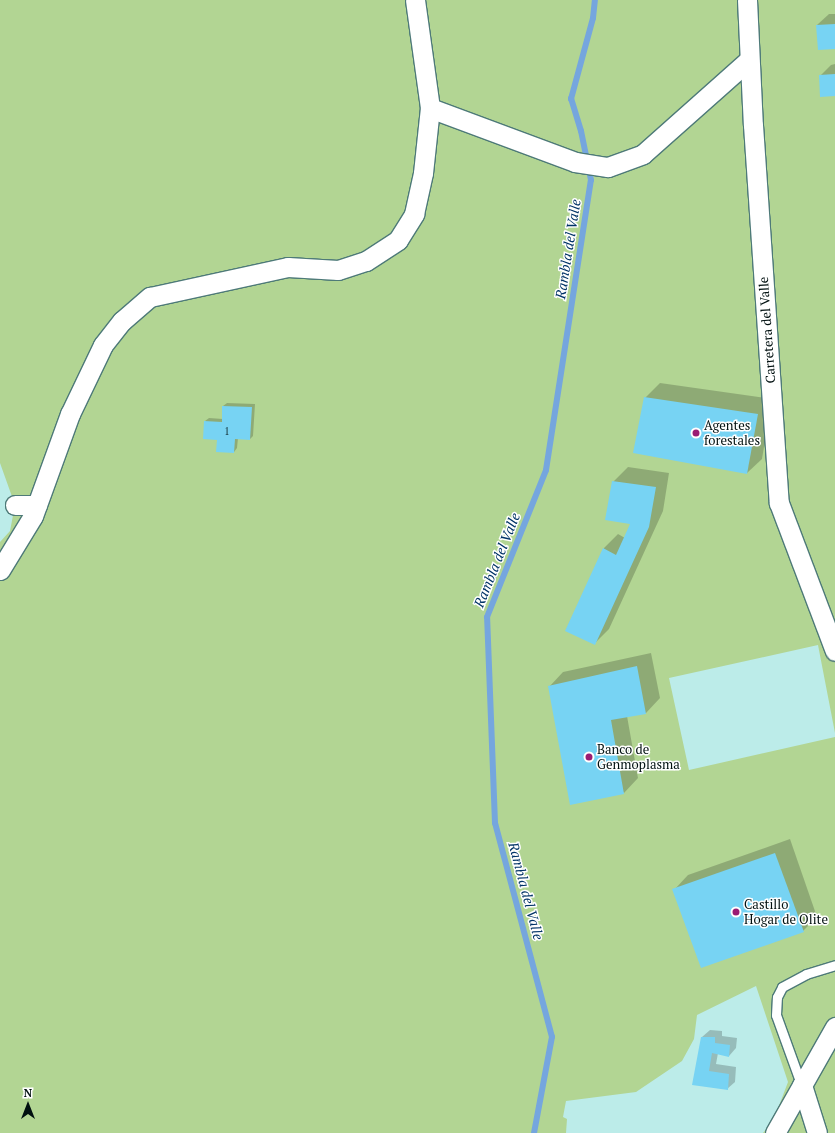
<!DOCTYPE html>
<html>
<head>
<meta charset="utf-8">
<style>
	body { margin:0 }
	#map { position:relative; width:835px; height:1133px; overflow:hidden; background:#bcece9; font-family:"PT Serif",serif }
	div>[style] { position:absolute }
	.green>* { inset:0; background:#b2d593 }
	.shadow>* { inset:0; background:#0003 }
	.stream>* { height:6px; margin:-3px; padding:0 3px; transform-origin:3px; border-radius:3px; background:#75a6de }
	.building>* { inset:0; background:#77d3f3 }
	.roads { filter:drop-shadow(1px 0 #4e7a78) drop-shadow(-1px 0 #4e7a78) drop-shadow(0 1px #4e7a78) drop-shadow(0 -1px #4e7a78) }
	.service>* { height:9px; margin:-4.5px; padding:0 4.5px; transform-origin:4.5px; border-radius:4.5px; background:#fff }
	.minor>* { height:19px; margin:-9.5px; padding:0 9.5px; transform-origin:9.5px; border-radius:9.5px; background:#fff }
	.dots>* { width:11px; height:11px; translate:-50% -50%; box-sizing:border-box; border:2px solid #fff; border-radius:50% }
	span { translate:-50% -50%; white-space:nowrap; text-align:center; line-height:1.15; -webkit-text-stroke:3px #fff; paint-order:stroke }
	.number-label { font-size:11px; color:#1e4149 }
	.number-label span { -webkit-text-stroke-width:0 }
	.street-label { font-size:13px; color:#011010 }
	.poi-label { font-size:13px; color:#011010 }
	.left { translate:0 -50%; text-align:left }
	.water-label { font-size:14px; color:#036; font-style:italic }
	.north { position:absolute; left:8px; top:1085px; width:40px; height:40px; -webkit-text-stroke:3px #fff; paint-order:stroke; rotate:0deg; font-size:11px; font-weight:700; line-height:16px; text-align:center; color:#011010 }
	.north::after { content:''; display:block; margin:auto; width:14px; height:18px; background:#011010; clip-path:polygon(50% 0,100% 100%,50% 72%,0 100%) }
</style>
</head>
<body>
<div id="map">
	<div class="green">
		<div style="clip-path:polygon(0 0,835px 0,835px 733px,818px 645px,669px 678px,689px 770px,835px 737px,835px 1133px,763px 1133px,774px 1119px,788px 1082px,756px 986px,697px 1015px,694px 1039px,682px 1061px,636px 1092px,566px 1101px,563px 1117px,567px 1119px,566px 1133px,0 1133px,0 542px,10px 531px,15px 505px,0 463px)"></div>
	</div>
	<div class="shadow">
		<div style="clip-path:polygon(829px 14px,835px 14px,835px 48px,817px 25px)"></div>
		<div style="clip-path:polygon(835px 64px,835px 95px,820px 76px,831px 65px)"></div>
		<div style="clip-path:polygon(660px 383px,772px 399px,762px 459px,747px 473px,645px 398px)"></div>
		<div style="clip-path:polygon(227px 403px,255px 404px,253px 436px,250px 439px,238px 438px,237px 448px,234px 452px,218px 439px,205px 421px,209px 418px,223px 419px,223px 406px)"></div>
		<div style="clip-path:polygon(628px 467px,669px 473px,663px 511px,609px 629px,594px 644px,566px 630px,604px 548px,618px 534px,625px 538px,632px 523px,613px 482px)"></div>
		<div style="clip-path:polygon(651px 653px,660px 698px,646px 713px,627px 716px,638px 778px,624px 793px,549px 687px,563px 672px)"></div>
		<div style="clip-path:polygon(790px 839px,817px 917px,803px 931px,674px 890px,688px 875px)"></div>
		<div style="clip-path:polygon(710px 1030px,722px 1031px,722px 1036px,737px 1038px,736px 1048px,729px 1056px,718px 1053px,716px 1064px,736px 1067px,735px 1082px,727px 1089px,693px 1084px,702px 1037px)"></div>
	</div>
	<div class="stream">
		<div style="left:534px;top:1133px;width:98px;rotate:-79.4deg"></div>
		<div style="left:552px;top:1037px;width:221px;rotate:-104.9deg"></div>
		<div style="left:495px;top:823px;width:206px;rotate:-92.2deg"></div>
		<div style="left:487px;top:617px;width:158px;rotate:-68.1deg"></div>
		<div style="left:546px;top:470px;width:293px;rotate:-81.2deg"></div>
		<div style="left:591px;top:180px;width:50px;rotate:-101.5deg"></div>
		<div style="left:581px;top:131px;width:34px;rotate:-107deg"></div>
		<div style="left:571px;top:99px;width:84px;rotate:-74.8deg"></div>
		<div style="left:593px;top:18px;width:18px;rotate:-84deg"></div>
	</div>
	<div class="building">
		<div style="clip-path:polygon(835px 24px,835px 49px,818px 50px,816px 25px)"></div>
		<div style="clip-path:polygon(835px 74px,835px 96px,820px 97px,819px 75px)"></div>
		<div style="clip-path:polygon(644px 397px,758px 414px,747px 474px,633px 453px)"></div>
		<div style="clip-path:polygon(222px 406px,252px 407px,250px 440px,235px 439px,234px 453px,216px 452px,217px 440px,203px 439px,204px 421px,222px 422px)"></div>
		<div style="clip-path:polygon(612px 481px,656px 487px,649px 527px,595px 645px,565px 631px,603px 548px,616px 555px,630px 524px,605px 520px)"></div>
		<div style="clip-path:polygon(637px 666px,646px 714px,611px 720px,624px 794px,570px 805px,548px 686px)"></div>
		<div style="clip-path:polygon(775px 853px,804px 932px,701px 968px,672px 889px)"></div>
		<div style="clip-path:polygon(701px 1037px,715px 1037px,715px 1043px,730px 1045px,729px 1057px,712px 1053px,709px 1071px,729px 1074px,728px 1090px,692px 1085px)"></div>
	</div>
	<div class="roads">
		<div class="service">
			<div style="left:801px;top:1084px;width:73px;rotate:-109.9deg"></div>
			<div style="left:776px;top:1015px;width:18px;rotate:-87deg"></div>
			<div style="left:777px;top:997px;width:11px;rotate:-63deg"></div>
			<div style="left:782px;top:987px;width:27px;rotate:-28deg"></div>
			<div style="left:806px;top:974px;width:30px;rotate:-17deg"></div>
		</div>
		<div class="minor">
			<div style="left:747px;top:0;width:125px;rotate:87.3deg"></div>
			<div style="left:753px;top:125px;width:379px;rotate:86.1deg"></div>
			<div style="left:779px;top:503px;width:158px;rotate:69.3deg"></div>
			<div style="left:430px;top:108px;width:155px;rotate:20.4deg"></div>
			<div style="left:575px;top:162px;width:33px;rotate:9deg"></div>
			<div style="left:608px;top:167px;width:37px;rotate:-20deg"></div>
			<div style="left:643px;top:154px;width:142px;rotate:-41.6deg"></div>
			<div style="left:15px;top:505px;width:22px"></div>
			<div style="left:0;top:570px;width:63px;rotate:-58.6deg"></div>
			<div style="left:33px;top:516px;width:109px;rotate:-70.1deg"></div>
			<div style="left:70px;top:414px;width:76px;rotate:-64.4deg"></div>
			<div style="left:103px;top:345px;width:31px;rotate:-52deg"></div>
			<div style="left:122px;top:321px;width:37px;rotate:-41deg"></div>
			<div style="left:150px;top:297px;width:141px;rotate:-12.3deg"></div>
			<div style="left:288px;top:267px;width:50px;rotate:3.4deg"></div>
			<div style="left:338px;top:270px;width:29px;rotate:-18deg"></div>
			<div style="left:366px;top:261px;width:38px;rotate:-33deg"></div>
			<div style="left:398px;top:240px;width:31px;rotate:-58deg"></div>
			<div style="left:414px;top:214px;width:42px;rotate:-77.6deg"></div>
			<div style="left:423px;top:173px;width:65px;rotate:-83.9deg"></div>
			<div style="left:430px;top:108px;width:109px;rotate:-97.9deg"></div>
			<div style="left:802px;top:1085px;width:50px;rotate:72.6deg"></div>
			<div style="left:775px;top:1133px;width:122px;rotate:-60.5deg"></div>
		</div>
	</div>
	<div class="dots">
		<div style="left:696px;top:433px;background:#9a1c73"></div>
		<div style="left:589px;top:757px;background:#9a1c73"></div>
		<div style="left:736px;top:912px;background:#9a1c73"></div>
	</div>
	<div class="number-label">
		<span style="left:227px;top:431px">1</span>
	</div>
	<div class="street-label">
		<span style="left:767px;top:330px;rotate:-94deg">Carretera del Valle</span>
	</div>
	<div class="poi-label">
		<span class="left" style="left:704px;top:433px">Agentes<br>forestales</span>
		<span class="left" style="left:597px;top:757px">Banco de<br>Genmoplasma</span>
		<span class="left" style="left:744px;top:912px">Castillo<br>Hogar de Olite</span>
	</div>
	<div class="water-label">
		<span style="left:568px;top:249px;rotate:-81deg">Rambla del Valle</span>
		<span style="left:497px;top:560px;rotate:-68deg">Rambla del Valle</span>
		<span style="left:526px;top:891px;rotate:75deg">Rambla del Valle</span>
	</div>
	<div class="north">N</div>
</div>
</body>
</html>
